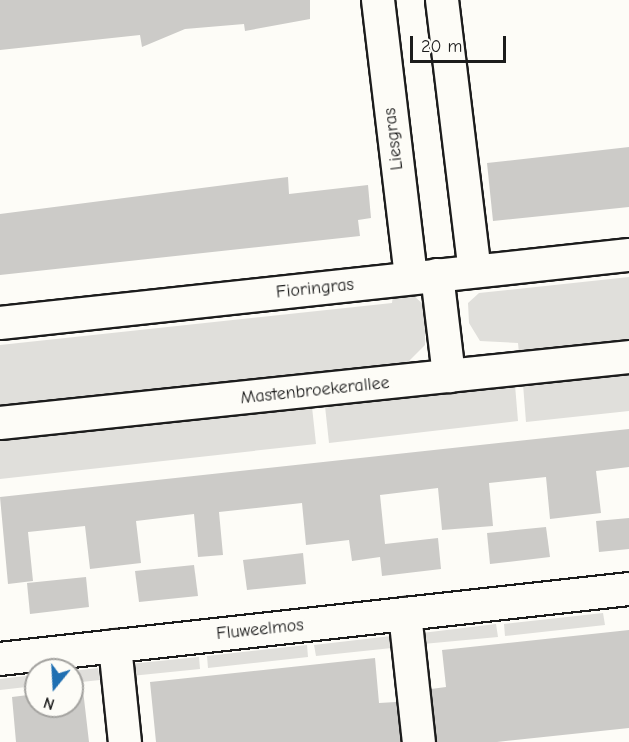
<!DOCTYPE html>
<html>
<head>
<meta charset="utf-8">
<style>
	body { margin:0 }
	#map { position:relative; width:629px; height:742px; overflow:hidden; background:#fdfcf7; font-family:"Comic Neue",sans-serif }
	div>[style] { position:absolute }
	.green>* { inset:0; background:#e0dfdb }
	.building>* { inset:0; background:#cccbc8 }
	.roads { filter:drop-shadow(2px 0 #1c1c1c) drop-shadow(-2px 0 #1c1c1c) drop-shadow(0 2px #1c1c1c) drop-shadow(0 -2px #1c1c1c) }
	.minor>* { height:32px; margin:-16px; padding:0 16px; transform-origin:16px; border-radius:16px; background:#fdfcf7 }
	span { translate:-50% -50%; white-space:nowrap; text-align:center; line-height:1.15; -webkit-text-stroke:6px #fdfcf7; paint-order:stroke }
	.street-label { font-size:18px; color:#1c1c1c }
	.north { position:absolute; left:24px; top:658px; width:60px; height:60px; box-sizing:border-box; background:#fdfcf7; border:2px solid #a3a29f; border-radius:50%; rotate:198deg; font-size:16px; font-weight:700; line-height:24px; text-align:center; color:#1c1c1c }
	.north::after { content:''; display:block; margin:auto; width:21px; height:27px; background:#1f6fb2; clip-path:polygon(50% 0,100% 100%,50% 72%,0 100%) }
	.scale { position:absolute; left:410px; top:36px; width:96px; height:27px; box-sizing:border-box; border:3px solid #1c1c1c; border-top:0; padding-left:8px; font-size:18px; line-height:21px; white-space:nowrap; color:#1c1c1c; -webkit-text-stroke:4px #fdfcf7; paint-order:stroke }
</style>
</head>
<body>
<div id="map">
	<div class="green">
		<div style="clip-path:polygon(629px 277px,629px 341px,519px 353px,518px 343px,480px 341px,469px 323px,468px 303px,479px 293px)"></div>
		<div style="clip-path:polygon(393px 294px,412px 294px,425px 306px,425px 345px,406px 364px,0 409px,0 345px,392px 303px)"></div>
		<div style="clip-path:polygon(629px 373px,629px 411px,526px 422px,523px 384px)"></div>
		<div style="clip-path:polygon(515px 385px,518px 421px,329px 443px,325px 406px)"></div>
		<div style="clip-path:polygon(312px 407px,316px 444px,0 479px,0 441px)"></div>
		<div style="clip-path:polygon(603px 613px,605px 625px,505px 636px,504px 624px)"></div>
		<div style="clip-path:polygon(496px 624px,498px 637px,423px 644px,422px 633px)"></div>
		<div style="clip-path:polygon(391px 636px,392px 648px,316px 656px,314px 645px)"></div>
		<div style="clip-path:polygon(307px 645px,308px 657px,208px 668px,207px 656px)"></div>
		<div style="clip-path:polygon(199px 657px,200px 669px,131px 676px,129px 664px)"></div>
		<div style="clip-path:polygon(98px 668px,100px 680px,72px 683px,72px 671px)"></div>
		<div style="clip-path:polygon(34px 675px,35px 686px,0 690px,0 679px)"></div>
	</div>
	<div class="building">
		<div style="clip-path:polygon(0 0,310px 0,310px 19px,245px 31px,244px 24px,185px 29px,142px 47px,140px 35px,0 50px)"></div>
		<div style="clip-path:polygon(629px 147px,629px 207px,493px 221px,487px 163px)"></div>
		<div style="clip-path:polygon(288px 177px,289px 194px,368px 185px,371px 218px,358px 220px,360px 236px,0 275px,0 214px)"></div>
		<div style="clip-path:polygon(629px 429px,629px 467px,596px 471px,601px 513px,550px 519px,546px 477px,489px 483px,493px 526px,442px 530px,438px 488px,380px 495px,385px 544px,438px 538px,441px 569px,382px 576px,380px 557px,352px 561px,349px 540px,306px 545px,302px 503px,219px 512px,223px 555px,198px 557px,194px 514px,136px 521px,141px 563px,90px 569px,85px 526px,28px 532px,33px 581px,8px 584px,0 497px)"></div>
		<div style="clip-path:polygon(629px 518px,629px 549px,599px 552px,596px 521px)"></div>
		<div style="clip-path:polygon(546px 527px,550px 557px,490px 564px,487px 533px)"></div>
		<div style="clip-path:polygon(303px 553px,306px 584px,247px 590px,243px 560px)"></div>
		<div style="clip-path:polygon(194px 565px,198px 596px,139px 602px,135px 571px)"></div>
		<div style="clip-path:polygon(86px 577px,89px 607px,30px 614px,27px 583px)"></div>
		<div style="clip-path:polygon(629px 630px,629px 728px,497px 742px,437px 742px,431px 689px,446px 687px,442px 650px)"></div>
		<div style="clip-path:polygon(375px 658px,379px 703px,396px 702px,401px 742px,156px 742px,150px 682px)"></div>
		<div style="clip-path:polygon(72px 690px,83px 690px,89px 742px,16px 742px,12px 697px,36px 694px,36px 706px,72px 706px)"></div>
	</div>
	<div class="roads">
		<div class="minor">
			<div style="left:378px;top:0;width:280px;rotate:83.2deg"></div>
			<div style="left:442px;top:0;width:273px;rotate:83.1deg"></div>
			<div style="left:437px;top:275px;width:102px;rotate:83.2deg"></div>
			<div style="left:0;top:323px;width:633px;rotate:-6.17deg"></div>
			<div style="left:0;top:423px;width:632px;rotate:-5.99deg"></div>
			<div style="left:405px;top:614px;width:129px;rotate:83.8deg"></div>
			<div style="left:115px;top:646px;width:97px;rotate:84.1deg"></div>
			<div style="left:0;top:659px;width:633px;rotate:-6.35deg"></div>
		</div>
	</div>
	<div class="street-label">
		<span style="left:394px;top:139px;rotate:-97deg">Liesgras</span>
		<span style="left:315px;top:289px;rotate:-6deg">Fioringras</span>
		<span style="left:315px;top:391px;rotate:-6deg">Mastenbroekerallee</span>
		<span style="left:260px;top:630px;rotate:-6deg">Fluweelmos</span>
	</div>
	<div class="north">N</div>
	<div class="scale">20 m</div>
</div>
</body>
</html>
